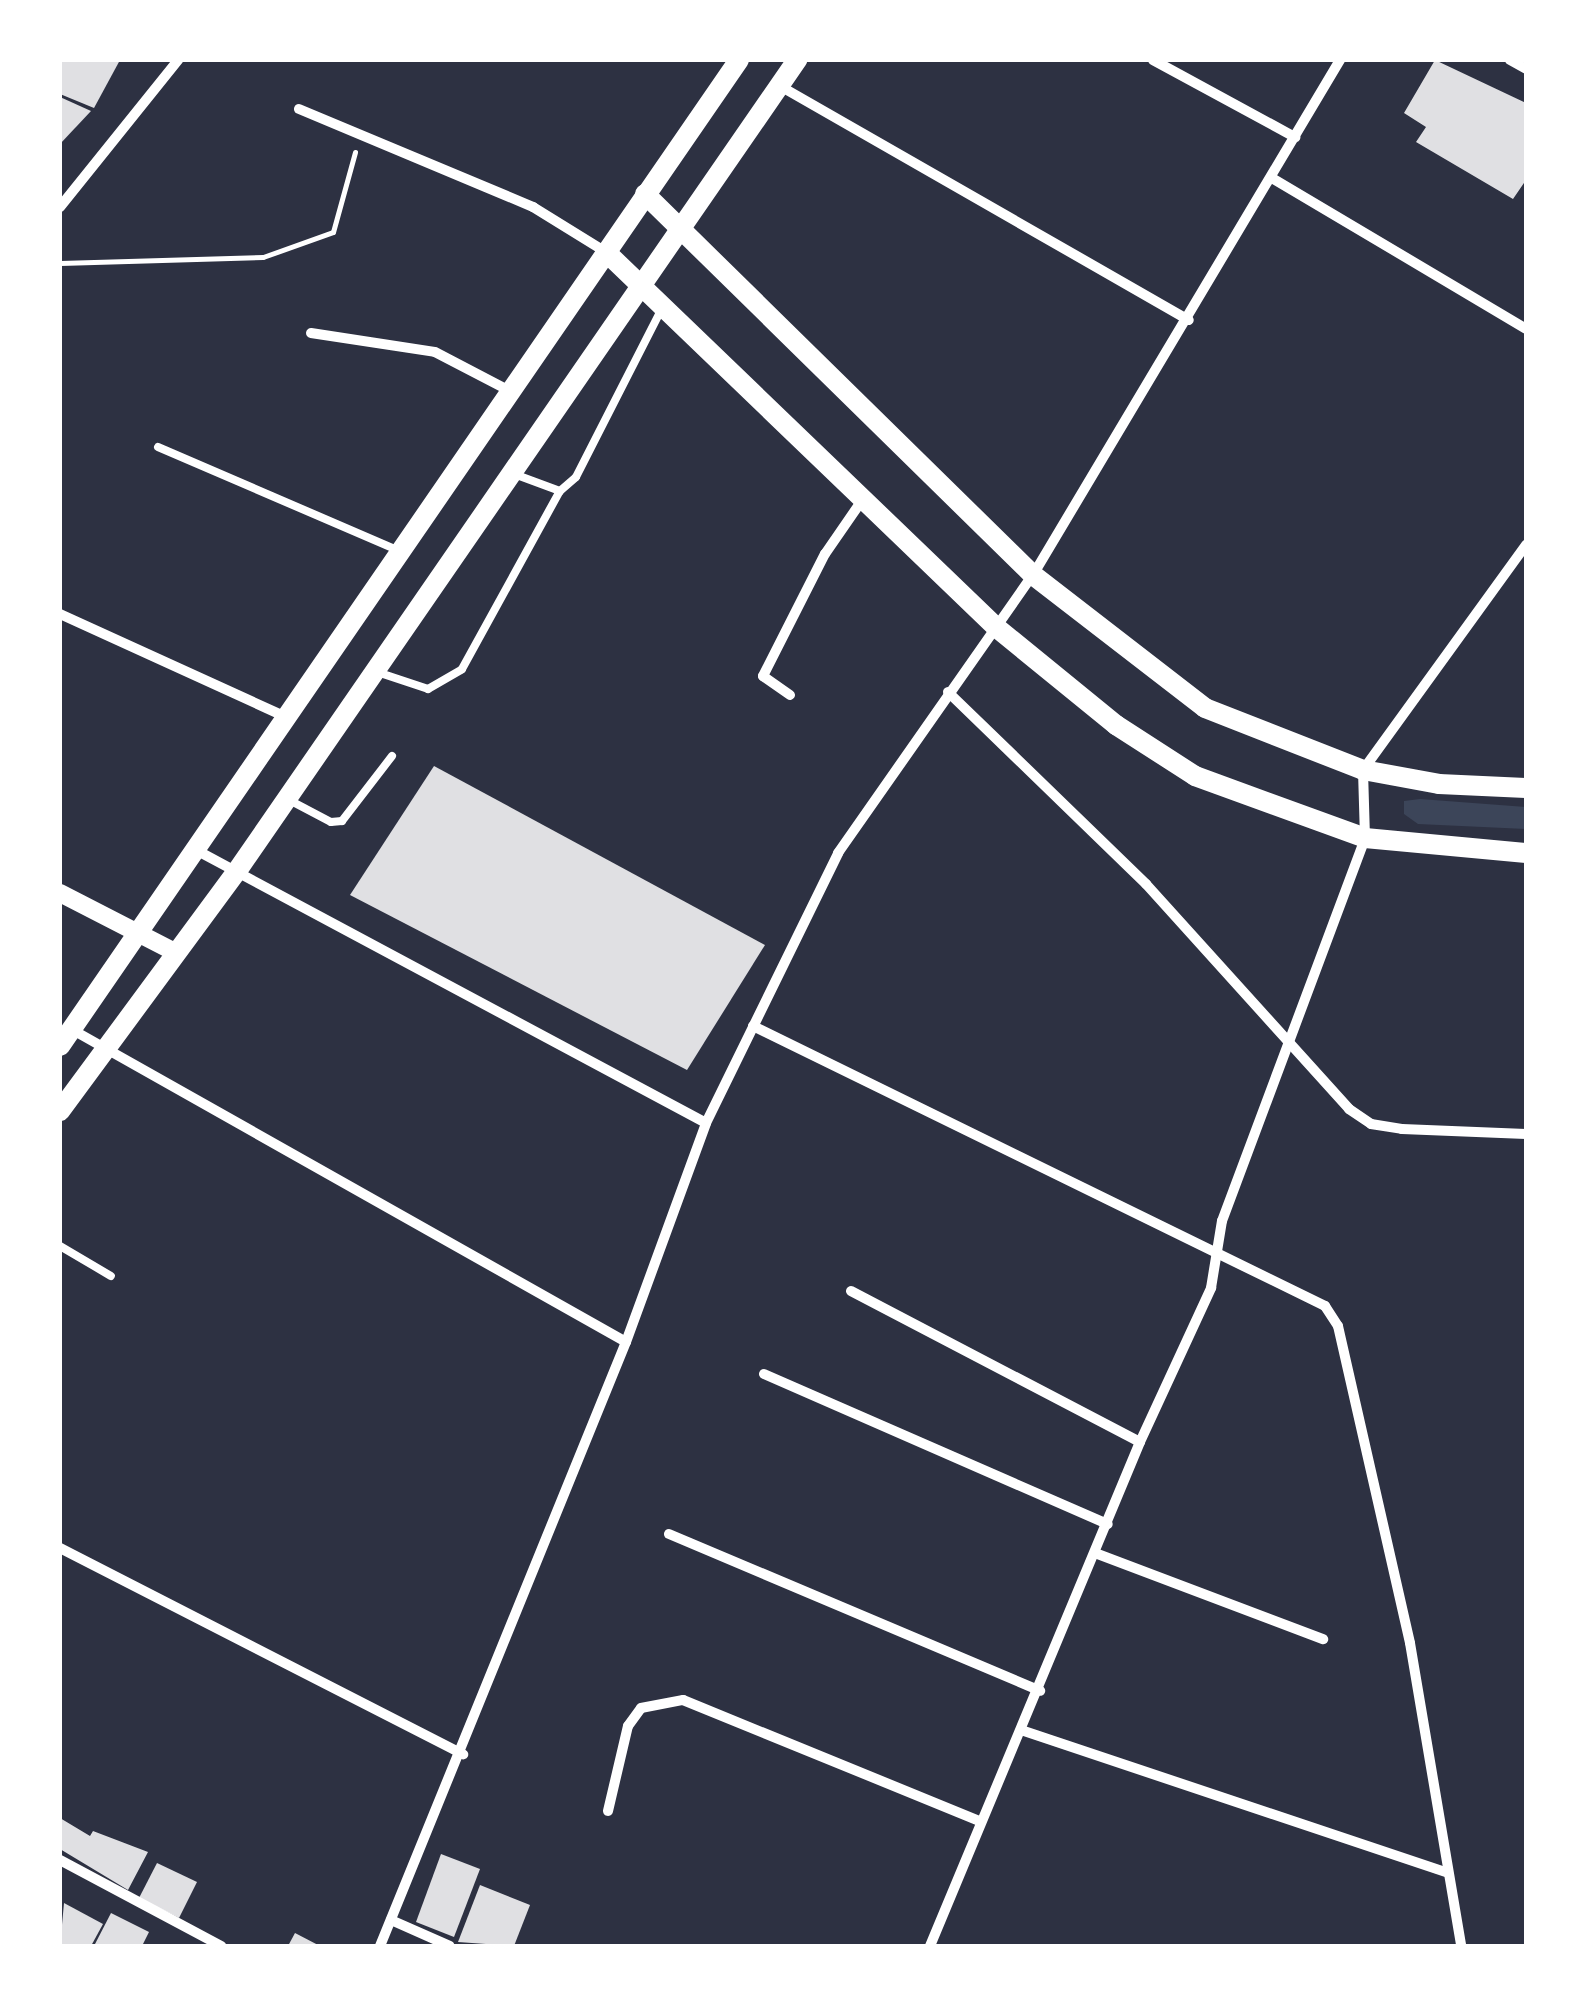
<!DOCTYPE html>
<html>
<head>
<meta charset="utf-8">
<style>
	body { margin:0 }
	#map { position:relative; width:1586px; height:2006px; overflow:hidden; background:#2d3142; font-family:"DM Sans",sans-serif }
	div>[style] { position:absolute }
	.green>* { inset:0; background:#3c4559 }
	.building>* { inset:0; background:#e0e0e3 }
	.path>* { height:5px; margin:-2.5px; padding:0 2.5px; transform-origin:2.5px; border-radius:2.5px; background:#fff }
	.service>* { height:8px; margin:-4px; padding:0 4px; transform-origin:4px; border-radius:4px; background:#fff }
	.minor>* { height:10px; margin:-5px; padding:0 5px; transform-origin:5px; border-radius:5px; background:#fff }
	.tertiary>* { height:18px; margin:-9px; padding:0 9px; transform-origin:9px; border-radius:9px; background:#fff }
	.secondary>* { height:20px; margin:-10px; padding:0 10px; transform-origin:10px; border-radius:10px; background:#fff }
	span { translate:-50% -50%; white-space:nowrap; text-align:center; line-height:1.15; -webkit-text-stroke:8px #fff; paint-order:stroke }
	.frame { position:absolute; inset:0; border:62px solid #fff; pointer-events:none }
</style>
</head>
<body>
<div id="map">
	<div class="green">
		<div style="clip-path:polygon(1420px 799px,1526px 807px,1526px 829px,1418px 824px,1404px 814px,1404px 801px)"></div>
	</div>
	<div class="building">
		<div style="clip-path:polygon(60px 60px,120px 60px,94px 108px,60px 94px)"></div>
		<div style="clip-path:polygon(1435px 60px,1526px 103px,1526px 180px,1513px 199px,1416px 142px,1426px 127px,1404px 113px)"></div>
		<div style="clip-path:polygon(60px 97px,91px 111px,60px 144px)"></div>
		<div style="clip-path:polygon(434px 766px,765px 945px,687px 1070px,350px 895px)"></div>
		<div style="clip-path:polygon(60px 1818px,90px 1836px,93px 1831px,148px 1852px,128px 1890px,60px 1849px)"></div>
		<div style="clip-path:polygon(441px 1854px,480px 1869px,454px 1937px,416px 1922px)"></div>
		<div style="clip-path:polygon(157px 1863px,197px 1882px,179px 1918px,139px 1898px)"></div>
		<div style="clip-path:polygon(480px 1885px,530px 1905px,514px 1946px,458px 1942px)"></div>
		<div style="clip-path:polygon(64px 1903px,103px 1924px,91px 1946px,60px 1946px)"></div>
		<div style="clip-path:polygon(111px 1913px,149px 1932px,142px 1946px,94px 1946px)"></div>
		<div style="clip-path:polygon(295px 1933px,320px 1946px,288px 1946px)"></div>
	</div>
	<div class="path">
		<div style="left:60px;top:263px;width:203px;rotate:-1.7deg"></div>
		<div style="left:263px;top:257px;width:74px;rotate:-19.7deg"></div>
		<div style="left:333px;top:232px;width:83px;rotate:-74.6deg"></div>
	</div>
	<div class="service">
		<div style="left:158px;top:447px;width:262px;rotate:23.3deg"></div>
		<div style="left:514px;top:474px;width:49px;rotate:20.3deg"></div>
		<div style="left:560px;top:491px;width:21px;rotate:-41deg"></div>
		<div style="left:576px;top:477px;width:190px;rotate:-63deg"></div>
		<div style="left:377px;top:672px;width:54px;rotate:18.4deg"></div>
		<div style="left:428px;top:689px;width:39px;rotate:-30deg"></div>
		<div style="left:462px;top:669px;width:203px;rotate:-61.2deg"></div>
		<div style="left:291px;top:801px;width:45px;rotate:27.7deg"></div>
		<div style="left:331px;top:822px;width:11px;rotate:-5deg"></div>
		<div style="left:342px;top:821px;width:82px;rotate:-52.4deg"></div>
		<div style="left:60px;top:1246px;width:59px;rotate:30.5deg"></div>
	</div>
	<div class="minor">
		<div style="left:1153px;top:60px;width:162px;rotate:28.5deg"></div>
		<div style="left:1510px;top:60px;width:18px;rotate:29deg"></div>
		<div style="left:780px;top:86px;width:471px;rotate:29.8deg"></div>
		<div style="left:299px;top:109px;width:254px;rotate:22.7deg"></div>
		<div style="left:533px;top:207px;width:86px;rotate:31.7deg"></div>
		<div style="left:1272px;top:178px;width:295px;rotate:30.7deg"></div>
		<div style="left:60px;top:207px;width:189px;rotate:-51.2deg"></div>
		<div style="left:311px;top:333px;width:125px;rotate:8.7deg"></div>
		<div style="left:435px;top:352px;width:82px;rotate:27.5deg"></div>
		<div style="left:60px;top:614px;width:248px;rotate:24.5deg"></div>
		<div style="left:948px;top:692px;width:276px;rotate:44.1deg"></div>
		<div style="left:1146px;top:884px;width:303px;rotate:47.9deg"></div>
		<div style="left:1349px;top:1109px;width:27px;rotate:34deg"></div>
		<div style="left:1371px;top:1124px;width:31px;rotate:9deg"></div>
		<div style="left:1402px;top:1129px;width:124px;rotate:2.3deg"></div>
		<div style="left:790px;top:695px;width:33px;rotate:-145deg"></div>
		<div style="left:763px;top:676px;width:137px;rotate:-63.1deg"></div>
		<div style="left:825px;top:554px;width:70px;rotate:-55.4deg"></div>
		<div style="left:196px;top:850px;width:578px;rotate:28.16deg"></div>
		<div style="left:753px;top:1026px;width:637px;rotate:26.08deg"></div>
		<div style="left:1325px;top:1306px;width:24px;rotate:57deg"></div>
		<div style="left:1338px;top:1326px;width:325px;rotate:77.2deg"></div>
		<div style="left:1410px;top:1643px;width:307px;rotate:80.4deg"></div>
		<div style="left:71px;top:1029px;width:637px;rotate:29.42deg"></div>
		<div style="left:851px;top:1291px;width:326px;rotate:27.6deg"></div>
		<div style="left:764px;top:1374px;width:375px;rotate:23.6deg"></div>
		<div style="left:669px;top:1534px;width:403px;rotate:22.9deg"></div>
		<div style="left:60px;top:1548px;width:453px;rotate:27.1deg"></div>
		<div style="left:1095px;top:1553px;width:244px;rotate:20.7deg"></div>
		<div style="left:1024px;top:1731px;width:444px;rotate:18.5deg"></div>
		<div style="left:608px;top:1811px;width:87px;rotate:-76.8deg"></div>
		<div style="left:628px;top:1726px;width:22px;rotate:-54deg"></div>
		<div style="left:641px;top:1708px;width:43px;rotate:-10.8deg"></div>
		<div style="left:683px;top:1700px;width:321px;rotate:22.2deg"></div>
		<div style="left:60px;top:1860px;width:183px;rotate:28.1deg"></div>
		<div style="left:391px;top:1920px;width:64px;rotate:23.8deg"></div>
		<div style="left:380px;top:1946px;width:652px;rotate:-67.84deg"></div>
		<div style="left:626px;top:1342px;width:233px;rotate:-69.9deg"></div>
		<div style="left:706px;top:1123px;width:301px;rotate:-63.9deg"></div>
		<div style="left:838px;top:853px;width:340px;rotate:-55deg"></div>
		<div style="left:1033px;top:575px;width:600px;rotate:-59.2deg"></div>
		<div style="left:930px;top:1946px;width:546px;rotate:-67.38deg"></div>
		<div style="left:1140px;top:1442px;width:170px;rotate:-65.2deg"></div>
		<div style="left:1211px;top:1288px;width:68px;rotate:-80.7deg"></div>
		<div style="left:1222px;top:1221px;width:409px;rotate:-69.5deg"></div>
		<div style="left:1365px;top:838px;width:68px;rotate:-91.7deg"></div>
		<div style="left:1363px;top:770px;width:278px;rotate:-54.1deg"></div>
	</div>
	<div class="tertiary">
		<div style="left:60px;top:893px;width:129px;rotate:27.2deg"></div>
	</div>
	<div class="secondary">
		<div style="left:645px;top:194px;width:544px;rotate:44.48deg"></div>
		<div style="left:1033px;top:575px;width:217px;rotate:37.7deg"></div>
		<div style="left:1205px;top:708px;width:170px;rotate:21.4deg"></div>
		<div style="left:1363px;top:770px;width:77px;rotate:10.4deg"></div>
		<div style="left:1439px;top:784px;width:87px;rotate:2.6deg"></div>
		<div style="left:606px;top:252px;width:542px;rotate:43.88deg"></div>
		<div style="left:997px;top:628px;width:154px;rotate:39.2deg"></div>
		<div style="left:1116px;top:725px;width:94px;rotate:32.8deg"></div>
		<div style="left:1195px;top:776px;width:181px;rotate:20deg"></div>
		<div style="left:1365px;top:838px;width:162px;rotate:5.3deg"></div>
		<div style="left:60px;top:1046px;width:1197px;rotate:-55.45deg"></div>
		<div style="left:60px;top:1111px;width:298px;rotate:-53.6deg"></div>
		<div style="left:237px;top:871px;width:986px;rotate:-55.37deg"></div>
	</div>
	<div class="frame"></div>
</div>
</body>
</html>
